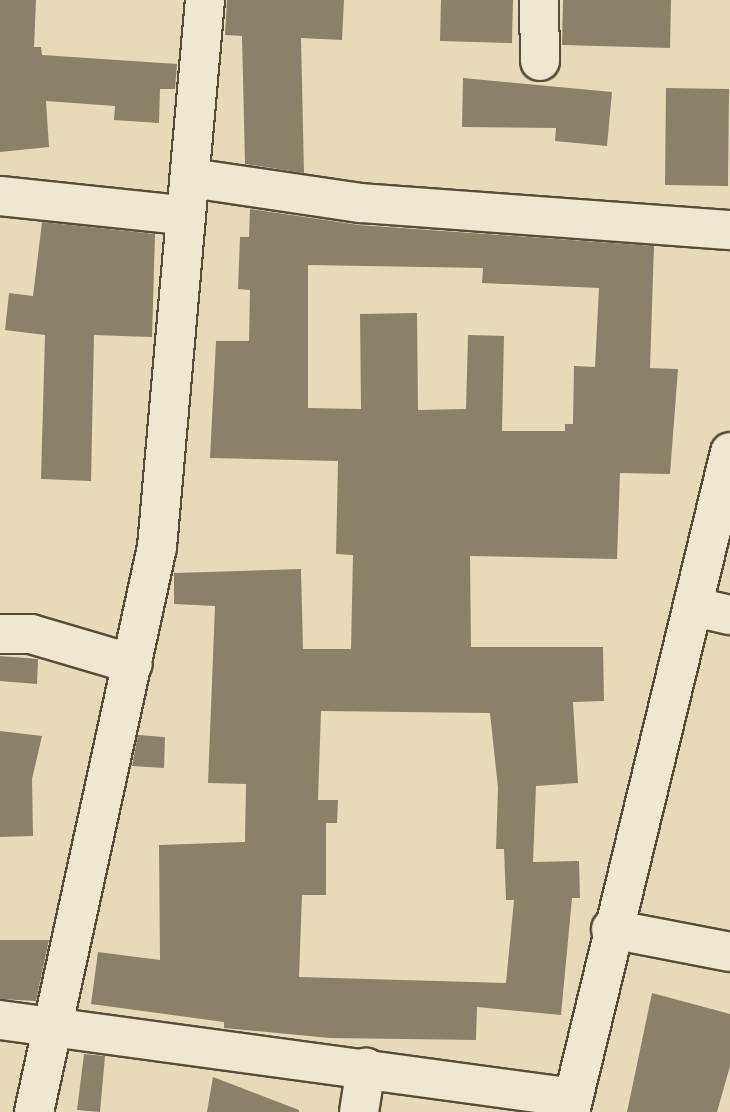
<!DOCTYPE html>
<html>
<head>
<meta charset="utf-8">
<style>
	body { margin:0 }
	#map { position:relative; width:730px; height:1112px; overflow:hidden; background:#e7dab8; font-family:"IM FELL Double Pica",serif }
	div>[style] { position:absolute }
	.building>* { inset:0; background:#8b8069 }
	.roads { filter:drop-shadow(2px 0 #574d3c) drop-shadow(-2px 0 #574d3c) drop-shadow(0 2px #574d3c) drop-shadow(0 -2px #574d3c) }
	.minor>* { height:38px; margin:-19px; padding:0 19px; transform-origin:19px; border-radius:19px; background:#efe7d1 }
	span { translate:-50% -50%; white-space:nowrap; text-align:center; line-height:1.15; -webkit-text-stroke:6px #efe7d1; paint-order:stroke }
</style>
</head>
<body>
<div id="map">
	<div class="building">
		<div style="clip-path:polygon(0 0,36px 0,34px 47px,41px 47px,42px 55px,177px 64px,175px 89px,160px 89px,159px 123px,114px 120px,115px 106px,46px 101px,49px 147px,0 152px)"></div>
		<div style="clip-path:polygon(227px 0,344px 0,342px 40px,301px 38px,304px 173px,245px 164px,242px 36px,225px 35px)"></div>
		<div style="clip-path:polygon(441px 0,513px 0,512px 43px,440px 41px)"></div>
		<div style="clip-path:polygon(563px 0,671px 0,670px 48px,562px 45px)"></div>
		<div style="clip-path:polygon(463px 78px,612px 92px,607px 146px,555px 141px,556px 128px,462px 127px)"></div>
		<div style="clip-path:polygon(666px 88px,729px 89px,728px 186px,665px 185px)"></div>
		<div style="clip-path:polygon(evenodd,250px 209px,359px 225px,654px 246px,650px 368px,678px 369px,670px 474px,620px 473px,617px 559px,470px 556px,471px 647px,603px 647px,604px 701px,573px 702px,578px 783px,536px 786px,533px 862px,579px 861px,580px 898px,572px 898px,561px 1015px,477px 1007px,476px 1040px,330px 1038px,224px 1028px,224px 1022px,91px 1004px,98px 952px,160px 960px,159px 845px,245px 842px,246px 784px,208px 783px,215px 606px,174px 604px,174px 573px,301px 569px,303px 649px,351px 649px,353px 555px,336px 554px,338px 461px,210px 458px,216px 341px,249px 341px,250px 290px,238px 289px,240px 237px,249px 237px,250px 209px,308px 265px,483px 268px,482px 283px,599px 288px,595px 367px,574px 366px,573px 424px,565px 424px,565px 431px,502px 431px,504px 336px,468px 335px,466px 409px,418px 410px,417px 313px,360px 314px,361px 409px,308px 408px,308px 265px,250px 209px,321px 711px,490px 713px,498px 788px,496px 849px,504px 849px,506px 900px,514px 900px,506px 983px,299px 977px,302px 895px,326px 895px,326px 823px,337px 823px,338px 800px,318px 800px,321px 711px)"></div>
		<div style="clip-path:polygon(42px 222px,155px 234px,152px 337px,94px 335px,91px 481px,41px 479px,45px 335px,5px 330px,9px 293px,33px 296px)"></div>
		<div style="clip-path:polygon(0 656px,38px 659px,37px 684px,0 681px)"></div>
		<div style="clip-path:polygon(0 731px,42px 736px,32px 779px,33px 836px,0 837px)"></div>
		<div style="clip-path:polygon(138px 735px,165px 737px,164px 768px,132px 766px)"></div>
		<div style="clip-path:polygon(0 940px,49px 940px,36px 1001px,0 999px)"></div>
		<div style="clip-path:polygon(652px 993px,730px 1014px,730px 1066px,717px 1112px,627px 1112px)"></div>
		<div style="clip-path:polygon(84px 1054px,105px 1056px,100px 1112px,77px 1110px)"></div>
		<div style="clip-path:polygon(213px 1077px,299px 1110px,299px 1112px,207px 1112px)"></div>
	</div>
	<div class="roads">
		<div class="minor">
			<div style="left:539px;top:0;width:61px;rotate:89.1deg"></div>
			<div style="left:191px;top:178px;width:172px;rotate:8.4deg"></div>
			<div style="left:361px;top:203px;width:370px;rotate:4.2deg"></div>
			<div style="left:0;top:196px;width:183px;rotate:6deg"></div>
			<div style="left:695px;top:607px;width:36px;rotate:13deg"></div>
			<div style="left:0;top:634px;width:31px"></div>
			<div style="left:31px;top:634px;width:106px;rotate:16.4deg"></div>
			<div style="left:611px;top:929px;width:121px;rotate:10.9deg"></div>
			<div style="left:0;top:1020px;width:578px;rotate:7.75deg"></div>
			<div style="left:34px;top:1112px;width:578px;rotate:-77.72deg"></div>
			<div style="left:157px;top:547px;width:549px;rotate:-84.99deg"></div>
			<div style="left:359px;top:1112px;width:45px;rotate:-81deg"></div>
			<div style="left:570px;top:1112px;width:679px;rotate:-76.37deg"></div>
		</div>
	</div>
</div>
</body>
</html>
